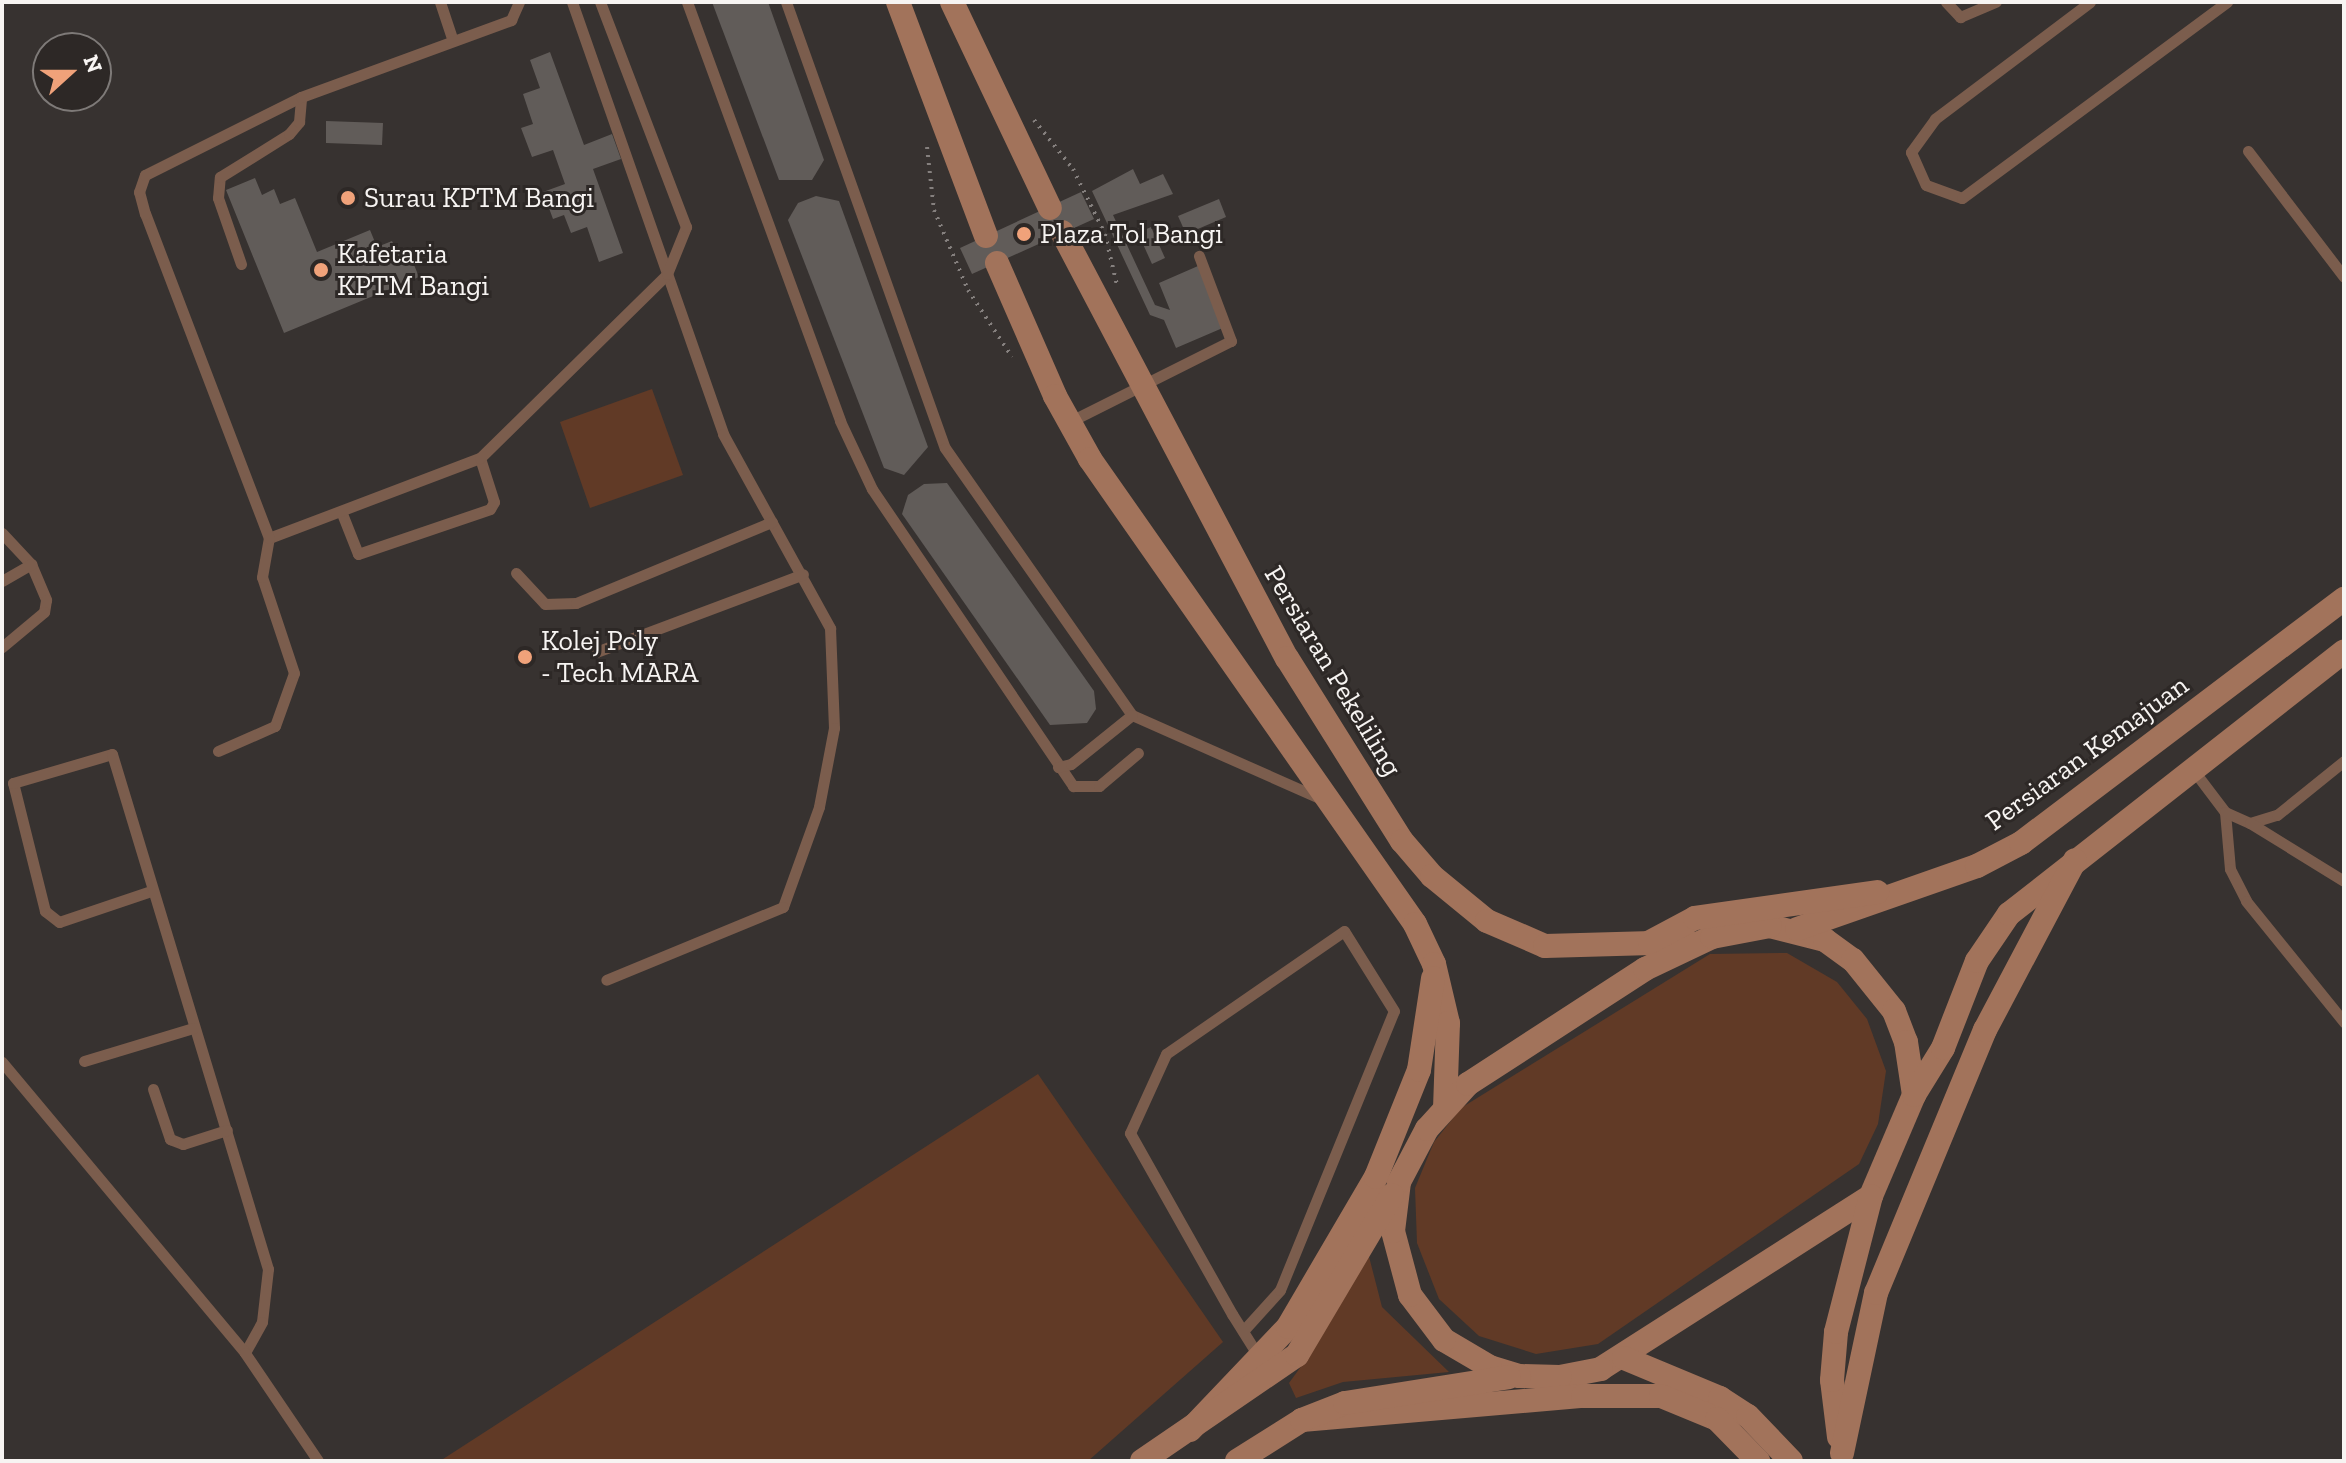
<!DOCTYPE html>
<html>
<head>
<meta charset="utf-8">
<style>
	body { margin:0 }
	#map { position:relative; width:2346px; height:1463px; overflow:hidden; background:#373230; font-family:"Zilla Slab",serif }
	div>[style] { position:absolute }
	.green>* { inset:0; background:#613a26 }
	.building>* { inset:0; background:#615c59 }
	.path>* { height:4px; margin-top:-2px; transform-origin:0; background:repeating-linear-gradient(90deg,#85807e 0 2px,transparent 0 8px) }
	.service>* { height:11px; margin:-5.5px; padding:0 5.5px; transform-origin:5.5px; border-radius:5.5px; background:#7b5d4d }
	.secondary>* { height:24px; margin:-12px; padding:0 12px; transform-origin:12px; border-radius:12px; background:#a2735b }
	.dots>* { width:22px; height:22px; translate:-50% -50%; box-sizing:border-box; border:4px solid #2d2826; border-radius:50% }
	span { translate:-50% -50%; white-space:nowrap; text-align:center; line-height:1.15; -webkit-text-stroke:6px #2d2826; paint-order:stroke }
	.poi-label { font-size:28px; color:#f7f4f2 }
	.left { translate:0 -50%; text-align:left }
	.street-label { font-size:28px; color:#f7f4f2 }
	.frame { position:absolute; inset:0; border:4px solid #f7f4f2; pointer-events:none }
	.north { position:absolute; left:32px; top:32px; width:80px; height:80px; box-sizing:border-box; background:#2d2826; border:2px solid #7e7a78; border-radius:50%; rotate:69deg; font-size:22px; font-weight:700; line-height:32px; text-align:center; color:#f7f4f2 }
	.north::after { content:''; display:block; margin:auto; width:28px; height:36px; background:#f0a27a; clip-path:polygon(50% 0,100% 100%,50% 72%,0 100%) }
</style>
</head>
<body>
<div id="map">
	<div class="green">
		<div style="clip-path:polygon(652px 389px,683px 475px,590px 508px,560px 422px)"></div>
		<div style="clip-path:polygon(1787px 953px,1837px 982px,1867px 1019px,1886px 1071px,1878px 1124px,1859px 1164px,1598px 1344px,1536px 1354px,1479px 1336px,1439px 1299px,1417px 1243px,1415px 1188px,1434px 1142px,1461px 1108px,1710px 954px)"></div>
		<div style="clip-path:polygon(1038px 1074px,1223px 1342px,1088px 1461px,440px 1461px)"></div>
		<div style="clip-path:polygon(1365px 1241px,1382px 1307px,1449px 1372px,1343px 1382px,1296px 1398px,1289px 1383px,1313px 1350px)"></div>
	</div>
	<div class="building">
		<div style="clip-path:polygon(712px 2px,768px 2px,824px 160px,812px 180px,779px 180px)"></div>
		<div style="clip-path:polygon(550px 52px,584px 145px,612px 134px,621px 159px,593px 169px,623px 253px,599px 262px,587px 227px,571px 233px,564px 215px,553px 219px,543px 192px,565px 184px,553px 150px,532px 157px,521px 128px,533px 124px,523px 94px,540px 88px,530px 60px)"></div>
		<div style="clip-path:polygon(326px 121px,383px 123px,382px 145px,326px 143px)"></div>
		<div style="clip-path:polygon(1133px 169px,1140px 184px,1163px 174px,1173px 194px,1113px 215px,1155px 305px,1170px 310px,1159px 283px,1198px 266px,1225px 327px,1176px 348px,1164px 320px,1150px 315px,1092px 191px)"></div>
		<div style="clip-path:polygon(255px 178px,262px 195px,274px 189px,280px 204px,295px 198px,317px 252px,370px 230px,377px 247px,392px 241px,398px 254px,408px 250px,419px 277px,284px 333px,226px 190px)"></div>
		<div style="clip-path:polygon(1081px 192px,1094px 219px,972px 274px,960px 248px)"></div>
		<div style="clip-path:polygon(816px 196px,839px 201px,928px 447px,904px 475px,884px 468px,788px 220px,798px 203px)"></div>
		<div style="clip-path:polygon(1219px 199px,1226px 217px,1186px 234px,1178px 216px)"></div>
		<div style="clip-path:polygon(1151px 227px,1165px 258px,1152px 264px,1138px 233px)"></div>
		<div style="clip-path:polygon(947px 483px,1094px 691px,1096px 709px,1087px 723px,1050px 725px,902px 514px,908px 495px,924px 484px)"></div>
	</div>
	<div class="path">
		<div style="left:1034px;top:120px;width:63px;rotate:51.5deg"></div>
		<div style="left:1073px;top:169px;width:72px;rotate:63.8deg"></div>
		<div style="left:1105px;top:234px;width:52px;rotate:76.8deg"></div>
		<div style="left:927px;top:147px;width:63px;rotate:83.7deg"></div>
		<div style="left:934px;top:210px;width:87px;rotate:67deg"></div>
		<div style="left:968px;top:290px;width:80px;rotate:56.7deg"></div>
	</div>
	<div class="service">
		<div style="left:440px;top:2px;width:41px;rotate:71.6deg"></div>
		<div style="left:572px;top:2px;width:458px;rotate:70.7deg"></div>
		<div style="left:723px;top:434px;width:222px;rotate:61.1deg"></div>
		<div style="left:830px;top:628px;width:100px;rotate:87.7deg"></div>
		<div style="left:834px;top:728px;width:80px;rotate:100.8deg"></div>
		<div style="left:819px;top:807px;width:106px;rotate:109.8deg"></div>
		<div style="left:783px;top:907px;width:191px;rotate:157.6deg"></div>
		<div style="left:687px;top:2px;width:446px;rotate:69.9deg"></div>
		<div style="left:840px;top:421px;width:75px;rotate:64.8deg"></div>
		<div style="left:872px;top:489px;width:359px;rotate:55.9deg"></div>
		<div style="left:1073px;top:786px;width:26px"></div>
		<div style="left:1099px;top:786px;width:51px;rotate:-40.2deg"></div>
		<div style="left:786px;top:2px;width:473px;rotate:70.4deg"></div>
		<div style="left:945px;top:448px;width:326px;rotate:55deg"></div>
		<div style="left:1132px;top:715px;width:208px;rotate:23.9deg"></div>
		<div style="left:1946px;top:2px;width:21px;rotate:47deg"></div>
		<div style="left:1960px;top:17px;width:39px;rotate:-23deg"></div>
		<div style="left:2090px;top:2px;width:194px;rotate:143deg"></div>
		<div style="left:1935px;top:119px;width:41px;rotate:126deg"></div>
		<div style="left:1911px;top:152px;width:36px;rotate:66deg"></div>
		<div style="left:1926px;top:185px;width:38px;rotate:20deg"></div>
		<div style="left:1962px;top:198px;width:330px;rotate:-36.5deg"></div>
		<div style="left:2248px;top:151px;width:158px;rotate:52.7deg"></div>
		<div style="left:241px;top:264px;width:70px;rotate:-109.2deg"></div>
		<div style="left:218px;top:198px;width:21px;rotate:-85deg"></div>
		<div style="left:220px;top:177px;width:81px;rotate:-31.9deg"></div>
		<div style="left:289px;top:134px;width:16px;rotate:-50deg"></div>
		<div style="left:299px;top:122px;width:25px;rotate:-85deg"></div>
		<div style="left:1069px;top:422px;width:181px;rotate:-26.6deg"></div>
		<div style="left:1231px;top:341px;width:91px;rotate:-110.6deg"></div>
		<div style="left:341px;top:511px;width:46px;rotate:68.4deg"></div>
		<div style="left:358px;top:554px;width:139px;rotate:-18.8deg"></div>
		<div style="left:490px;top:509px;width:8px;rotate:-60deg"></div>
		<div style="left:494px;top:502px;width:46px;rotate:-107.7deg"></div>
		<div style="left:2px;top:533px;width:42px;rotate:46.9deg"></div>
		<div style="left:31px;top:564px;width:39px;rotate:67deg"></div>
		<div style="left:46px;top:600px;width:12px;rotate:99deg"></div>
		<div style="left:44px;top:612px;width:55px;rotate:140.2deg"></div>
		<div style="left:269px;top:538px;width:226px;rotate:-20.8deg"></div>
		<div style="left:480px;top:458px;width:262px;rotate:-44.5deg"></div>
		<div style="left:667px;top:274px;width:51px;rotate:-68deg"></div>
		<div style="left:686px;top:227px;width:241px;rotate:-110.9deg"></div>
		<div style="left:516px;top:573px;width:42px;rotate:46.9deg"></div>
		<div style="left:545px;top:604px;width:31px;rotate:-2deg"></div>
		<div style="left:576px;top:603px;width:212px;rotate:-22.5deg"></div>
		<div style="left:2px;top:581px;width:34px;rotate:-30deg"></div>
		<div style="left:596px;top:652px;width:221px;rotate:-20.6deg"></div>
		<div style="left:218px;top:751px;width:62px;rotate:-23.7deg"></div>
		<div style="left:275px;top:726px;width:56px;rotate:-70.3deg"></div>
		<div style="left:294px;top:673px;width:101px;rotate:-108.4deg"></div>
		<div style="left:262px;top:577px;width:40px;rotate:-80deg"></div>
		<div style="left:269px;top:538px;width:347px;rotate:-110.9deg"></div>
		<div style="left:145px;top:214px;width:23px;rotate:-105deg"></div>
		<div style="left:139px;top:192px;width:18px;rotate:-71deg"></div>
		<div style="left:145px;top:175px;width:174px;rotate:-26.6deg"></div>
		<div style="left:301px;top:97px;width:224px;rotate:-20.1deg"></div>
		<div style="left:511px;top:20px;width:20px;rotate:-66deg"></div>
		<div style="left:1058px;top:767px;width:13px;rotate:-13deg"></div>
		<div style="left:1071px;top:764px;width:78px;rotate:-38.8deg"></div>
		<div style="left:2194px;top:771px;width:51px;rotate:52.9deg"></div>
		<div style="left:2225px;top:812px;width:57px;rotate:85deg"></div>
		<div style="left:2230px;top:869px;width:36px;rotate:63deg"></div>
		<div style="left:2246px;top:901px;width:156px;rotate:51deg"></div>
		<div style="left:2225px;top:812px;width:27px;rotate:24deg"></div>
		<div style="left:2250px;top:823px;width:28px;rotate:-17deg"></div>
		<div style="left:2277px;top:815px;width:86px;rotate:-38.9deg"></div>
		<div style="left:2250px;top:823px;width:110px;rotate:31.7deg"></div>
		<div style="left:151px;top:891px;width:97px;rotate:161.4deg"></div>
		<div style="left:59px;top:922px;width:18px;rotate:-142deg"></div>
		<div style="left:45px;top:911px;width:132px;rotate:-104deg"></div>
		<div style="left:13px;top:783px;width:103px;rotate:-16.3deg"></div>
		<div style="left:112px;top:754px;width:538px;rotate:73.15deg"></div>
		<div style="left:268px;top:1269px;width:53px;rotate:96.5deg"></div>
		<div style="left:262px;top:1322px;width:35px;rotate:119deg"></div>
		<div style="left:84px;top:1061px;width:114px;rotate:-16.8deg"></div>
		<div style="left:2px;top:1062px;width:379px;rotate:50.1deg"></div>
		<div style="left:245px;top:1353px;width:130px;rotate:55.9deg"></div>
		<div style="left:153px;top:1089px;width:53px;rotate:71.2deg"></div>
		<div style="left:170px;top:1139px;width:14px;rotate:21deg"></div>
		<div style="left:183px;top:1144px;width:46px;rotate:-17.7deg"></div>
		<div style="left:1243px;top:1331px;width:55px;rotate:-47.9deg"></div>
		<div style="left:1280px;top:1290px;width:301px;rotate:-67.8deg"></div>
		<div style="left:1394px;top:1011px;width:94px;rotate:-122deg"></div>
		<div style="left:1344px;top:931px;width:216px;rotate:145.4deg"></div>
		<div style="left:1166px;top:1054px;width:87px;rotate:114.5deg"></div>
		<div style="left:1130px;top:1133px;width:208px;rotate:60.6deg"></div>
		<div style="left:1232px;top:1314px;width:51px;rotate:57.9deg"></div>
	</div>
	<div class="secondary">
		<div style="left:898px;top:2px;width:250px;rotate:69.4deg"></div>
		<div style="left:952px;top:2px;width:228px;rotate:64.6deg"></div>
		<div style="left:1062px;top:232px;width:482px;rotate:62.2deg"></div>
		<div style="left:1287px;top:658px;width:216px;rotate:57.9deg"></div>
		<div style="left:1402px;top:841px;width:46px;rotate:49.4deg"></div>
		<div style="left:1432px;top:876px;width:71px;rotate:39.3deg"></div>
		<div style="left:1487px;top:921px;width:63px;rotate:23.3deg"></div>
		<div style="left:1545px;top:946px;width:143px;rotate:-1.6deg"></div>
		<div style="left:997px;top:263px;width:145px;rotate:66.4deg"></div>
		<div style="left:1055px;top:396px;width:72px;rotate:60.9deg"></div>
		<div style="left:1090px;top:459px;width:567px;rotate:55.05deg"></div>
		<div style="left:1415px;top:924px;width:44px;rotate:64.6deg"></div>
		<div style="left:1434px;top:964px;width:61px;rotate:76.7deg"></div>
		<div style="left:1448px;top:1023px;width:84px;rotate:92deg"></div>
		<div style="left:1770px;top:926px;width:57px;rotate:14.3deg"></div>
		<div style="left:1825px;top:940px;width:34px;rotate:36deg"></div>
		<div style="left:1853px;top:960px;width:65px;rotate:51.2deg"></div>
		<div style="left:1894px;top:1011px;width:33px;rotate:69deg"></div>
		<div style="left:1906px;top:1042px;width:54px;rotate:81.4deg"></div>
		<div style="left:1914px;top:1095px;width:110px;rotate:113.1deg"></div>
		<div style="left:1871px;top:1196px;width:321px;rotate:147.4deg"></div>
		<div style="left:1601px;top:1369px;width:42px;rotate:169deg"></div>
		<div style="left:1560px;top:1377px;width:41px;rotate:-178.6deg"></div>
		<div style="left:1519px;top:1376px;width:30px;rotate:-163deg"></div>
		<div style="left:1490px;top:1367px;width:53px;rotate:-149.6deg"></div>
		<div style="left:1444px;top:1340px;width:56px;rotate:-127.1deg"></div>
		<div style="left:1410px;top:1295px;width:66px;rotate:-104.9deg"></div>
		<div style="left:1393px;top:1231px;width:49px;rotate:-83deg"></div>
		<div style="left:1399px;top:1182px;width:60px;rotate:-62.2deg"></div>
		<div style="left:1427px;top:1129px;width:61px;rotate:-47.7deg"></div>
		<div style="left:1468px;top:1084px;width:211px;rotate:-33deg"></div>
		<div style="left:1645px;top:969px;width:74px;rotate:-25.5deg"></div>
		<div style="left:1712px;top:937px;width:59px;rotate:-10.7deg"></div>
		<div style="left:1797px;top:929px;width:191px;rotate:-19.3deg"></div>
		<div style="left:1977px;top:866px;width:50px;rotate:-27.6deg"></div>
		<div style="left:2021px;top:843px;width:405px;rotate:-37.1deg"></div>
		<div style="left:1650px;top:942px;width:51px;rotate:-28.1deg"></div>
		<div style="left:1695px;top:918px;width:184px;rotate:-8.1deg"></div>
		<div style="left:1914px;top:1095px;width:55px;rotate:-58.3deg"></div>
		<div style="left:1943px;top:1048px;width:93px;rotate:-68.7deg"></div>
		<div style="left:1977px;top:961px;width:57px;rotate:-55.8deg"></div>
		<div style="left:2009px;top:914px;width:426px;rotate:-38.1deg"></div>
		<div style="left:1624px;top:1358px;width:104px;rotate:22.6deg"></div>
		<div style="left:1720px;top:1398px;width:33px;rotate:33deg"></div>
		<div style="left:1748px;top:1416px;width:62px;rotate:46.3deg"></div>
		<div style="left:1302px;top:1420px;width:282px;rotate:-4.9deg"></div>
		<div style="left:1583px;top:1396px;width:78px"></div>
		<div style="left:1661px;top:1396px;width:61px;rotate:22.3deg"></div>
		<div style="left:1717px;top:1419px;width:59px;rotate:45.7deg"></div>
		<div style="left:1190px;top:1430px;width:142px;rotate:-46.4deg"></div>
		<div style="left:1288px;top:1327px;width:174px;rotate:-59.6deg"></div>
		<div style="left:1376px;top:1177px;width:115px;rotate:-68.1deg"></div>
		<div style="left:1419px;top:1070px;width:93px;rotate:-81.3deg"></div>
		<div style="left:1839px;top:1437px;width:57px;rotate:-97deg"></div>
		<div style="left:1832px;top:1380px;width:48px;rotate:-85.2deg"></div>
		<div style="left:1836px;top:1332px;width:140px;rotate:-75.6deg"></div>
		<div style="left:1842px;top:1453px;width:164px;rotate:-78deg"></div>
		<div style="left:1876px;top:1293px;width:285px;rotate:-67.5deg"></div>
		<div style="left:1985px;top:1030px;width:192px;rotate:-62.1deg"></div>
		<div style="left:1142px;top:1461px;width:188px;rotate:-34.4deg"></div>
		<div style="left:1297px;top:1355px;width:186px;rotate:-59.3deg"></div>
		<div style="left:1237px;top:1461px;width:77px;rotate:-32.2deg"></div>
		<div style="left:1302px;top:1420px;width:46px;rotate:-21.6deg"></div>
		<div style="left:1345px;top:1403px;width:166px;rotate:-9deg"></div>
	</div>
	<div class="dots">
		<div style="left:348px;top:198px;background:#f0a27a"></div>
		<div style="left:1024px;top:234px;background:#f0a27a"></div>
		<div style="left:321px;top:270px;background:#f0a27a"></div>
		<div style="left:525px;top:657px;background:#f0a27a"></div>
	</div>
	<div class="poi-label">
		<span class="left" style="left:364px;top:198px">Surau KPTM Bangi</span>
		<span class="left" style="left:1040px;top:234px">Plaza Tol Bangi</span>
		<span class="left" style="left:337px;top:270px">Kafetaria<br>KPTM Bangi</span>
		<span class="left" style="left:541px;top:657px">Kolej Poly<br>- Tech MARA</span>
	</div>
	<div class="street-label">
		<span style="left:1333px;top:671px;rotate:59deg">Persiaran Pekeliling</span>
		<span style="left:2087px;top:753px;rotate:-36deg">Persiaran Kemajuan</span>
	</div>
	<div class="frame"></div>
	<div class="north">N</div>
</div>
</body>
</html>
